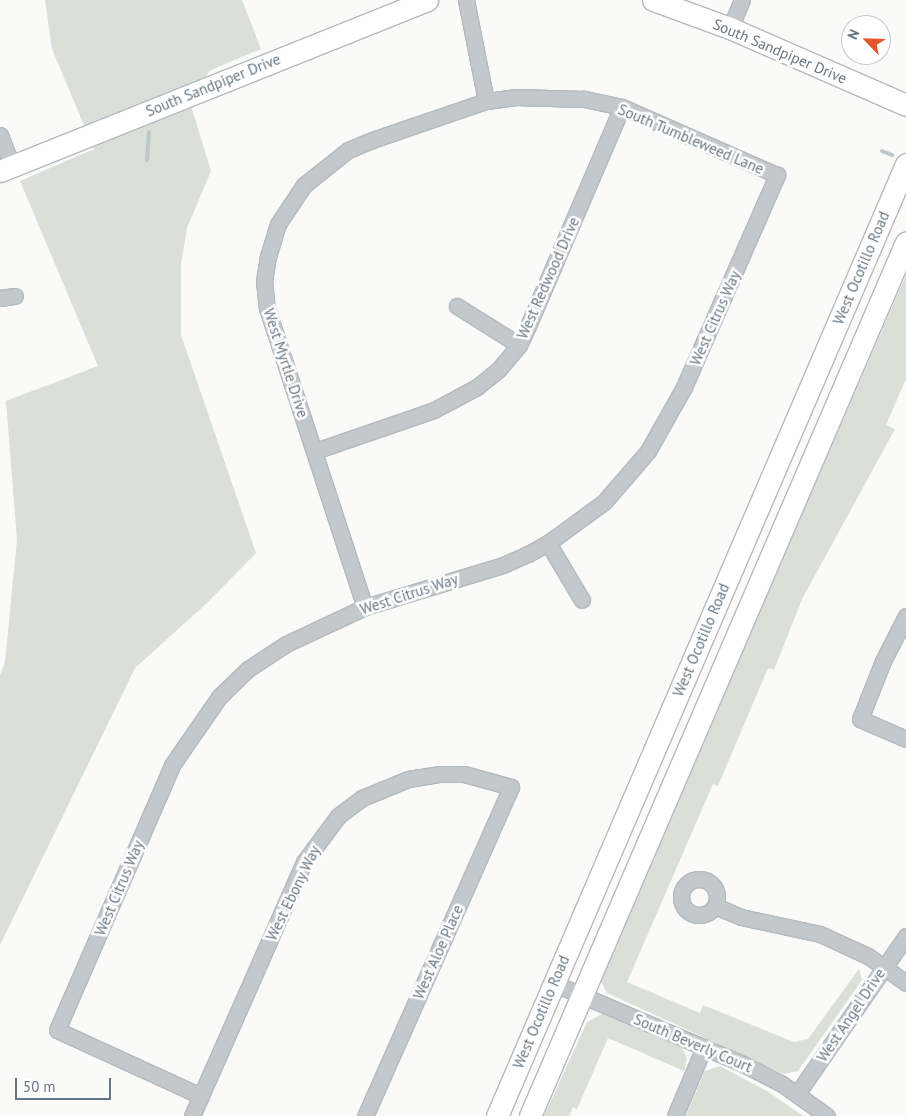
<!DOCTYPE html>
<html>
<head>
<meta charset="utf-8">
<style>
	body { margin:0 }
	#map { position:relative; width:906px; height:1116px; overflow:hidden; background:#fafaf8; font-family:"PT Sans",sans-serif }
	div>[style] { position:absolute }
	.green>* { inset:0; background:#dadfd7 }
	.stream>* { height:4px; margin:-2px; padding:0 2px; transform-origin:2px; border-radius:2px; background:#bbc7cb }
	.roads { filter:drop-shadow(1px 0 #b3babf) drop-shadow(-1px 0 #b3babf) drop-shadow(0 1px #b3babf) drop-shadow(0 -1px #b3babf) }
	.street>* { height:15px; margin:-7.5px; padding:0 7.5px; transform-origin:7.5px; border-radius:7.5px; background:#c3c8cc }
	.street>.ring { margin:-7.5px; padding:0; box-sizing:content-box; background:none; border:15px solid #c3c8cc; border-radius:50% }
	.secondary>* { height:21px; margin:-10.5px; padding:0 10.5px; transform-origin:10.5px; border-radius:10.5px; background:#fff }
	span { translate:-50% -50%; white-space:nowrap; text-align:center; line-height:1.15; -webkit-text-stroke:5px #fff; paint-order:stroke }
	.street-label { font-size:15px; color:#657683 }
	.north { position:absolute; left:841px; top:15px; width:50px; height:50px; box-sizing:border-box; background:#fff; border:1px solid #c1c8cd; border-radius:50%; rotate:294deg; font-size:14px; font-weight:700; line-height:20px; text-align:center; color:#657683 }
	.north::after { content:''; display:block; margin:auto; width:18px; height:22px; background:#e4572e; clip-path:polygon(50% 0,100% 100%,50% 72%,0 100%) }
	.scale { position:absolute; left:15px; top:1078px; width:96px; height:22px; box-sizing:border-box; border:2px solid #657683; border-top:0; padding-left:6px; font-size:15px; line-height:18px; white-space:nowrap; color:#657683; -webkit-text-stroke:4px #fff; paint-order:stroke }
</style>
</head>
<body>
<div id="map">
	<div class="green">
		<div style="clip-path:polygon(45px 0,242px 0,261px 49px,209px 71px,192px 109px,211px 171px,187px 228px,181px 264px,181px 335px,256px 553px,206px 604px,135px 668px,0 945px,0 676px,5px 662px,17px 540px,6px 401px,98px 366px,20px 181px,94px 149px,52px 49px)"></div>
		<div style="clip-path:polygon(906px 275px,906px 379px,886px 425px,895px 429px,802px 599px,774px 670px,768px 668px,718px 786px,713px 784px,627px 982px,700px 1013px,703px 1005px,794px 1042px,808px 1039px,859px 969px,862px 980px,798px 1071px,784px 1074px,607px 993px,600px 979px)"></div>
		<div style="clip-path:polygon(602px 1014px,682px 1048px,687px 1058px,684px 1071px,608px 1038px,577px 1109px,573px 1107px,569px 1116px,544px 1116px,587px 1022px)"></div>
		<div style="clip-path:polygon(720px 1066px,767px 1091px,803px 1116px,686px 1116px,705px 1071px)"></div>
	</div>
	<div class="stream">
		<div style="left:882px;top:151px;width:11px;rotate:22deg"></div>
		<div style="left:147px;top:160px;width:28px;rotate:-86deg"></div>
	</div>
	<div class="roads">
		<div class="street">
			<div style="left:466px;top:0;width:103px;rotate:78.8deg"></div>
			<div style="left:730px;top:28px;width:30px;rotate:-67deg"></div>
			<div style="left:0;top:135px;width:33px;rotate:69deg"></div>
			<div style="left:0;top:298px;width:15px;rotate:-8deg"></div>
			<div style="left:457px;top:306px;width:73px;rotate:32.2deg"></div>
			<div style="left:315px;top:451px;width:126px;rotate:-19deg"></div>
			<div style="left:434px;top:410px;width:49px;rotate:-28.1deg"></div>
			<div style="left:477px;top:387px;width:28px;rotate:-39deg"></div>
			<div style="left:499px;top:369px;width:31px;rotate:-50deg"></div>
			<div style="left:519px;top:345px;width:21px;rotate:-65deg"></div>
			<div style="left:528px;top:326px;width:238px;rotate:-66.8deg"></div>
			<div style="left:548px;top:543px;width:66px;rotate:59.2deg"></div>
			<div style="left:906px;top:616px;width:51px;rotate:117.1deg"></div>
			<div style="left:883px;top:661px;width:62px;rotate:111.6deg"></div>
			<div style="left:860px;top:719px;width:50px;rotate:23.5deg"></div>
			<div class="ring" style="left:681px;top:879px;width:21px;height:21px"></div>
			<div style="left:715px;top:906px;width:28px;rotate:23deg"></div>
			<div style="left:741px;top:917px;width:81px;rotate:12.1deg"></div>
			<div style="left:820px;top:934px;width:53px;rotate:24.6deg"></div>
			<div style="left:868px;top:956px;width:47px;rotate:35.4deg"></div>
			<div style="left:553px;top:983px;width:207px;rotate:23.1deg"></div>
			<div style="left:743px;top:1064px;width:44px;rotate:27.1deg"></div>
			<div style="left:782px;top:1084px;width:55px;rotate:35.4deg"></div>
			<div style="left:797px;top:1094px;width:192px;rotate:-55.4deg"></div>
			<div style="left:201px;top:1096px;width:158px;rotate:-155.4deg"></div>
			<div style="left:57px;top:1030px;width:289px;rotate:-66.5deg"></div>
			<div style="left:172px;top:765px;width:83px;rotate:-55.3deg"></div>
			<div style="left:219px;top:697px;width:40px;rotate:-44deg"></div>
			<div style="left:248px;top:669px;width:45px;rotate:-33.3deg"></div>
			<div style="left:286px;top:644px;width:87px;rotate:-25.1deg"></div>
			<div style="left:365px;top:607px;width:144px;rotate:-16.9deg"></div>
			<div style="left:503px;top:565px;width:27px;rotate:-24deg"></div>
			<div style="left:528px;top:554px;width:23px;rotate:-29deg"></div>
			<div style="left:548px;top:543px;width:69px;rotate:-36.2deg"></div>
			<div style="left:604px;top:502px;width:67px;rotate:-49.2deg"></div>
			<div style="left:648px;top:451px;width:73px;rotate:-60.6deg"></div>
			<div style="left:684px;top:387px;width:232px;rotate:-66.3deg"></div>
			<div style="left:777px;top:175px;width:169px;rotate:-156.3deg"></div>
			<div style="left:622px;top:107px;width:40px;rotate:-168deg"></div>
			<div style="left:583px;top:99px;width:67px;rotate:-178.3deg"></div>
			<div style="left:516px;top:97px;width:30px;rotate:172deg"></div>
			<div style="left:486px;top:101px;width:120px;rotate:161.1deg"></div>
			<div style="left:372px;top:140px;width:26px;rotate:157deg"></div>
			<div style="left:348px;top:150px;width:56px;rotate:141.5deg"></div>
			<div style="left:304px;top:185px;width:47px;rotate:123.7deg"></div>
			<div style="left:278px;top:224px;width:34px;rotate:107deg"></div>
			<div style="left:268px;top:256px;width:25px;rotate:99deg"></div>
			<div style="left:264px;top:281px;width:27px;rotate:84deg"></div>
			<div style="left:267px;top:308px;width:315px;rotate:71.9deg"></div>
			<div style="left:192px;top:1116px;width:278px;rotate:-66.2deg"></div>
			<div style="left:304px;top:862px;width:57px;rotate:-53.5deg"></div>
			<div style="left:338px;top:816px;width:30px;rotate:-37deg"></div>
			<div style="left:362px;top:798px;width:50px;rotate:-22.4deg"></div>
			<div style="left:408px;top:779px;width:31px;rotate:-9deg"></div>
			<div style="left:439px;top:774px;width:25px"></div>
			<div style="left:464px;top:774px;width:49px;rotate:15.5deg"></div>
			<div style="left:511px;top:787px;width:360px;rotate:113.9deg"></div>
			<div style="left:675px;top:1116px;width:75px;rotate:-67.2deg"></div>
		</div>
		<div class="secondary">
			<div style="left:653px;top:0;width:82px;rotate:20deg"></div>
			<div style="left:730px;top:28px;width:192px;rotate:23.6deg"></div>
			<div style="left:0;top:171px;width:460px;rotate:-21.8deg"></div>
			<div style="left:497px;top:1116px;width:1036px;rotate:-66.75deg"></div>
			<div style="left:530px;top:1116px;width:951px;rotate:-66.72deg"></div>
		</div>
	</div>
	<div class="street-label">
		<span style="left:780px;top:51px;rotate:23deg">South Sandpiper Drive</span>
		<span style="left:213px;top:85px;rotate:-22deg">South Sandpiper Drive</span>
		<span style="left:691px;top:139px;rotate:23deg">South Tumbleweed Lane</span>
		<span style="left:861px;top:268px;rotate:-67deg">West Ocotillo Road</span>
		<span style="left:548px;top:278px;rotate:-66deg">West Redwood Drive</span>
		<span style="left:715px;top:318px;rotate:-66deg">West Citrus Way</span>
		<span style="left:286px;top:363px;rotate:72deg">West Myrtle Drive</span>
		<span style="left:409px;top:594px;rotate:-18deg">West Citrus Way</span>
		<span style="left:701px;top:640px;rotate:-67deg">West Ocotillo Road</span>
		<span style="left:119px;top:888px;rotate:-67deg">West Citrus Way</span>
		<span style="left:293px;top:893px;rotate:-64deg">West Ebony Way</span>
		<span style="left:438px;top:952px;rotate:-66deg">West Aloe Place</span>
		<span style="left:541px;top:1012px;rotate:-67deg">West Ocotillo Road</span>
		<span style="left:851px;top:1015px;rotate:-56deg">West Angel Drive</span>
		<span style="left:693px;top:1043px;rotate:23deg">South Beverly Court</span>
	</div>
	<div class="north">N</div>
	<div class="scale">50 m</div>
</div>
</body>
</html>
